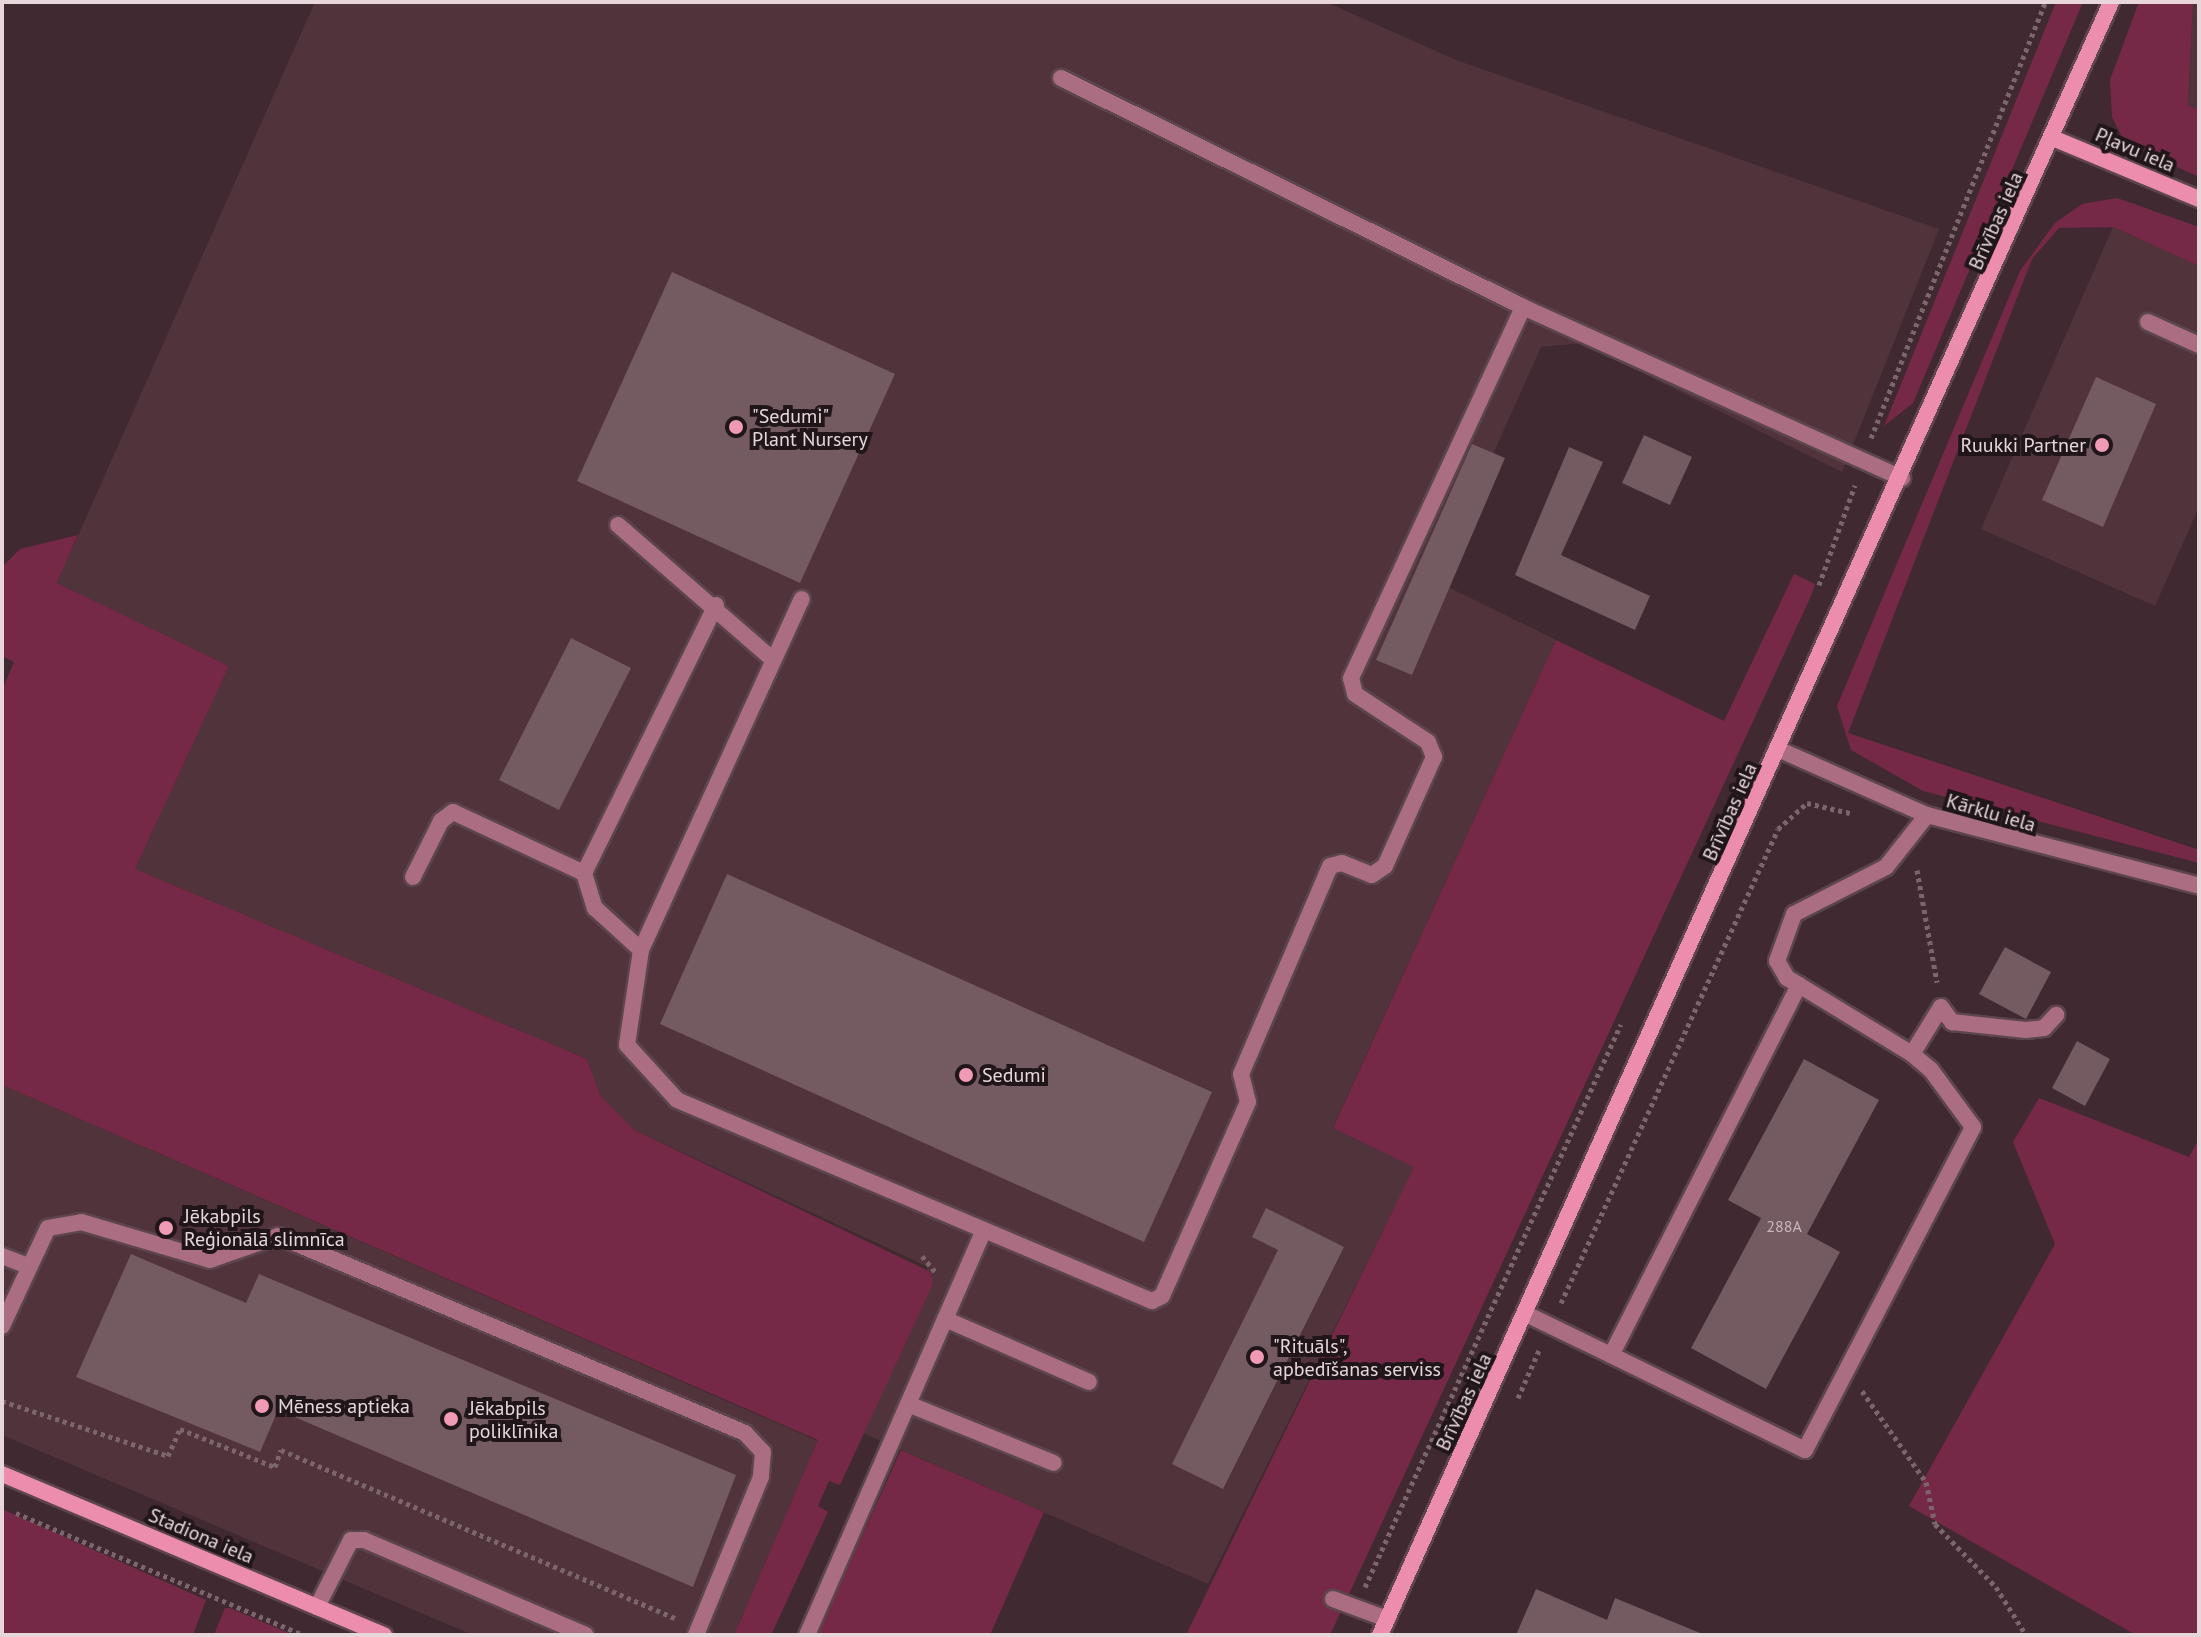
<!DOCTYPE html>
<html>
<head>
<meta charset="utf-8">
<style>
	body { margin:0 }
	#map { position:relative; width:2201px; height:1637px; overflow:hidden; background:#412931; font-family:"PT Sans",sans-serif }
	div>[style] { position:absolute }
	.built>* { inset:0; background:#51333c }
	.green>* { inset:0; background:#762947 }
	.building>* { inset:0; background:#745a61 }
	.path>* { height:5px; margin-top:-2.5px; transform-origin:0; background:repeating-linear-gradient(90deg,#7b666d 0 4px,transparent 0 8px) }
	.roads { filter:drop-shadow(2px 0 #5c454c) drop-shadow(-2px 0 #5c454c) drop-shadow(0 2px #5c454c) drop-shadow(0 -2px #5c454c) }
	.lane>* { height:16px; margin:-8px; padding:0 8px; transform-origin:8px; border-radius:8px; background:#aa6d81 }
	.street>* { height:16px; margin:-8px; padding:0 8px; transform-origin:8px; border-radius:8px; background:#aa6d81 }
	.secondary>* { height:16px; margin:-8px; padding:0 8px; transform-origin:8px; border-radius:8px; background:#ed8dad }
	.dots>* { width:22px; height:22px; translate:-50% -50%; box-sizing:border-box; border:4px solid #201619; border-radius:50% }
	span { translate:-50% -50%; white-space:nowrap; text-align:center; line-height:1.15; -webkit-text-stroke:8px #201619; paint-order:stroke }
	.number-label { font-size:16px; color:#cab8bc }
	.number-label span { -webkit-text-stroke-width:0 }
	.street-label { font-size:20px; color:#e7d7db }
	.poi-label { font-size:20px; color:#e7d7db }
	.left { translate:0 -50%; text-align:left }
	.right { translate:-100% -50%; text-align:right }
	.frame { position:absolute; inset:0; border:4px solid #e7d7db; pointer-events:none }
</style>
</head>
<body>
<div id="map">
	<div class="built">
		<div style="clip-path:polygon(315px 2px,1326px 2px,1456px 60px,1939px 229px,1842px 472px,1582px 343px,1541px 347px,1436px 581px,1556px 640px,1333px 1127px,1415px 1166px,1208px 1584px,863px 1433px,933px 1284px,926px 1266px,634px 1130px,600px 1095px,587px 1059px,135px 869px,229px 666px,57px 583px)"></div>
		<div style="clip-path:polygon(2193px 2px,2199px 2px,2199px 110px,2188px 105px)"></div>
		<div style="clip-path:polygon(2113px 227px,2199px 266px,2199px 507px,2155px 606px,1981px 529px)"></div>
		<div style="clip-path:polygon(2px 1085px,818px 1441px,734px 1635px,473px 1635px,2px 1435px)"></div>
	</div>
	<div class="green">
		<div style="clip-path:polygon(2056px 2px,2083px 2px,1913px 403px,1884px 426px)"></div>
		<div style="clip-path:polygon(2139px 2px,2193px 2px,2188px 105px,2199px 110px,2199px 177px,2125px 143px,2112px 117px,2110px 80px)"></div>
		<div style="clip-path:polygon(2117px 198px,2199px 227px,2199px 266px,2113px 227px,2059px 228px,2032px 259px,1848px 733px,2199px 850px,2199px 863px,1923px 791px,1851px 750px,1837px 706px,2020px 271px,2055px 223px,2082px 204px)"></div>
		<div style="clip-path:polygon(78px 535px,57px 583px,229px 666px,135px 869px,587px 1059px,600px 1095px,634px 1130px,931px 1272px,933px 1284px,840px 1485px,829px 1481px,818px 1506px,828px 1512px,771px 1635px,734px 1635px,818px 1440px,2px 1085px,2px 690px,14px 662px,2px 656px,2px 567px,20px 549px)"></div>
		<div style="clip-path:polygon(1794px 574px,1815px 584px,1811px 596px,1330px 1635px,1186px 1635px,1414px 1167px,1333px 1128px,1556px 640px,1724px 721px)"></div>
		<div style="clip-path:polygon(2039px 1098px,2189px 1157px,2199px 1139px,2199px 1635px,2136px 1635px,1909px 1506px,2055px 1244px,2013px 1142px)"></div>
		<div style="clip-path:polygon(901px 1450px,1044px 1512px,990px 1635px,817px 1635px)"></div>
		<div style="clip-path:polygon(2px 1509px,206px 1600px,193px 1635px,2px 1635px)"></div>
		<div style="clip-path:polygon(225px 1608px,230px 1608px,293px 1635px,214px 1635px)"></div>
	</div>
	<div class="building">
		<div style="clip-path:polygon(672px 272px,895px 374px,800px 583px,577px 481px)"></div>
		<div style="clip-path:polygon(2096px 377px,2156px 404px,2103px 527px,2042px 500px)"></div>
		<div style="clip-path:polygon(1644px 435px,1692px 457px,1670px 505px,1622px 483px)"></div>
		<div style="clip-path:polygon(1472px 444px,1505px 458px,1412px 675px,1376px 660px)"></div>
		<div style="clip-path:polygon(1569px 447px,1603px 462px,1561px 555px,1650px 596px,1635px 630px,1515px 575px)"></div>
		<div style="clip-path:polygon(571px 638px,631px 668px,559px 810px,499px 780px)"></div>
		<div style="clip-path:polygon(727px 874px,1212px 1092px,1144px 1242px,660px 1024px)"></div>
		<div style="clip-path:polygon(2005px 947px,2051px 972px,2026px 1019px,1979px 994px)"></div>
		<div style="clip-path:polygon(2077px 1041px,2110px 1059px,2085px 1106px,2052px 1088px)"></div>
		<div style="clip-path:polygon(1804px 1059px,1879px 1100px,1807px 1234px,1840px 1252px,1766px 1389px,1691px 1348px,1761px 1218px,1728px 1200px)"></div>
		<div style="clip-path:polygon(1266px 1208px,1344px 1247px,1223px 1489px,1172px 1464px,1278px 1250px,1252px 1237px)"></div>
		<div style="clip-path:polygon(131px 1254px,246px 1303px,259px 1274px,736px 1475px,693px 1587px,278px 1410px,260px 1452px,76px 1377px)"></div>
		<div style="clip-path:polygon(1536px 1589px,1607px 1620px,1615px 1598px,1705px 1635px,1516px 1635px)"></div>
	</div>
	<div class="path">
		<div style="left:1871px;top:438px;width:469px;rotate:-68.2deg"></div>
		<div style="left:1819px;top:585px;width:106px;rotate:-70.2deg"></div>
		<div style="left:1917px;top:870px;width:114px;rotate:79.9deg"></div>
		<div style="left:922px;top:1256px;width:23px;rotate:50deg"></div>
		<div style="left:1561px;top:1303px;width:521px;rotate:-65.4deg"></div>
		<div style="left:1778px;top:829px;width:39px;rotate:-42deg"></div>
		<div style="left:1807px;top:803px;width:44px;rotate:13.1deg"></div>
		<div style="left:1862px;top:1391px;width:111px;rotate:54.9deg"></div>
		<div style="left:1926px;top:1482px;width:43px;rotate:77.9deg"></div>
		<div style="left:1935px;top:1524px;width:88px;rotate:45.9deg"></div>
		<div style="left:1996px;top:1587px;width:57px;rotate:58deg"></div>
		<div style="left:1518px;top:1398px;width:55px;rotate:-66.3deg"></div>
		<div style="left:2px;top:1401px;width:175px;rotate:18.3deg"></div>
		<div style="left:168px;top:1456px;width:30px;rotate:-66deg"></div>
		<div style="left:180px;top:1429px;width:102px;rotate:21.8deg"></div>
		<div style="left:275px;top:1467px;width:18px;rotate:-71deg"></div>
		<div style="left:281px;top:1450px;width:431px;rotate:23.1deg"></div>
		<div style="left:16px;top:1513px;width:313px;rotate:23deg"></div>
		<div style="left:1365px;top:1587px;width:618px;rotate:-65.55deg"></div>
	</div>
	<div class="roads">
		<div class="lane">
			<div style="left:1061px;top:78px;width:516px;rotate:26.37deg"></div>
			<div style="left:2148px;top:322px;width:56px;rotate:24.3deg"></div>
			<div style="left:618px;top:525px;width:203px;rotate:41deg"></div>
			<div style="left:716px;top:605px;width:299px;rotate:116.2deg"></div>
			<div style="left:584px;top:873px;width:37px;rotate:73deg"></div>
			<div style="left:595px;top:908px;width:62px;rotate:42.4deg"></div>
			<div style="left:641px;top:950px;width:96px;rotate:98.4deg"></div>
			<div style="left:627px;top:1045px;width:74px;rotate:47.7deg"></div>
			<div style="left:677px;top:1100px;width:516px;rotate:22.94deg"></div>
			<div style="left:1152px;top:1301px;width:11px;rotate:-27deg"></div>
			<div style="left:1162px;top:1296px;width:212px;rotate:-66.1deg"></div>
			<div style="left:1248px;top:1102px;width:29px;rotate:-104deg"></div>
			<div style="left:1241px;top:1074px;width:226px;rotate:-66.8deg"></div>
			<div style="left:1330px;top:866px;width:12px;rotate:-14deg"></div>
			<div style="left:1342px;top:863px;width:32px;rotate:22deg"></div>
			<div style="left:1372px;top:875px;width:16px;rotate:-35deg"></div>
			<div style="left:1385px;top:866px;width:120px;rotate:-65.8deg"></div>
			<div style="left:1434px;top:757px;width:16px;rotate:-112deg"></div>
			<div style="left:1428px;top:742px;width:87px;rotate:-146.7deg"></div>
			<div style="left:1355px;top:694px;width:16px;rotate:-104deg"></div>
			<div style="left:1351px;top:678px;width:409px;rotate:-65.1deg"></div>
			<div style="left:1523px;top:307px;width:416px;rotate:24.3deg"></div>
			<div style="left:413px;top:877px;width:63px;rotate:-63.4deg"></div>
			<div style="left:441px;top:821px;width:15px;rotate:-37deg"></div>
			<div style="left:453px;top:812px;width:145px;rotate:25deg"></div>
			<div style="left:641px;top:950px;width:386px;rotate:-65.4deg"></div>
			<div style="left:1912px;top:1054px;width:55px;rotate:-58.3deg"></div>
			<div style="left:1941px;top:1007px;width:19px;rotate:54deg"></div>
			<div style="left:1952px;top:1022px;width:74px;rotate:6.2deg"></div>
			<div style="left:2026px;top:1030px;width:18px;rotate:-6deg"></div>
			<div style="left:2044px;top:1028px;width:18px;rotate:-47deg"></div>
			<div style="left:2px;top:1256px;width:25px;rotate:21deg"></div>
			<div style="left:945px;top:1319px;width:157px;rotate:23.6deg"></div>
			<div style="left:2px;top:1326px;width:108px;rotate:-64.9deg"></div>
			<div style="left:48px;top:1228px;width:34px;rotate:-10deg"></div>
			<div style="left:81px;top:1222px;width:134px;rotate:16.4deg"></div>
			<div style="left:210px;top:1260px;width:72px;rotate:-19.4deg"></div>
			<div style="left:278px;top:1236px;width:507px;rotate:22.87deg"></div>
			<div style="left:745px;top:1433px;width:26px;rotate:47deg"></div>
			<div style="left:763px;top:1452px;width:25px;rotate:95deg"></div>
			<div style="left:761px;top:1477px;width:171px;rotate:112.4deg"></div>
			<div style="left:908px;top:1404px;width:157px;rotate:22deg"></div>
			<div style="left:1333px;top:1599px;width:58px;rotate:20.3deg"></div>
			<div style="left:317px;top:1607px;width:75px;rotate:-63.1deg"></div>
			<div style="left:351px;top:1540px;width:13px"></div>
			<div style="left:364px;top:1540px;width:241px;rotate:23.2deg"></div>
		</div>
		<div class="street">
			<div style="left:1780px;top:750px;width:161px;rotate:23.9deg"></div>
			<div style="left:1927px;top:815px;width:281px;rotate:14.6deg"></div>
			<div style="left:1799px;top:985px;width:415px;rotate:116.9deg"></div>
			<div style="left:1611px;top:1355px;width:216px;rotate:26.1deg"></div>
			<div style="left:1805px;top:1450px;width:364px;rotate:-62.5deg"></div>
			<div style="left:1973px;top:1127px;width:71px;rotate:-126.4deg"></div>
			<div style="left:1931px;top:1070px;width:25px;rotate:-140deg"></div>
			<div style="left:1912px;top:1054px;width:132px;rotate:-148.6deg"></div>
			<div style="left:1799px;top:985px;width:14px;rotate:-150deg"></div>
			<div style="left:1787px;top:978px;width:20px;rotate:-120deg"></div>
			<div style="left:1777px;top:961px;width:50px;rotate:-70.1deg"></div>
			<div style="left:1794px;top:914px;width:103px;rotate:-27.1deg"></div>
			<div style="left:1886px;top:867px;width:66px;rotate:-51.7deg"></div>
			<div style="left:1526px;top:1314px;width:94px;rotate:25.8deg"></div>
			<div style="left:807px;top:1635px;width:440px;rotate:-66.4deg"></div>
		</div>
		<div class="secondary">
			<div style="left:2055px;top:139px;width:156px;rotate:22.6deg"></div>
			<div style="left:2px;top:1474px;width:415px;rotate:22.9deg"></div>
			<div style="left:1380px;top:1635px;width:1789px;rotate:-65.88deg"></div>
		</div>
	</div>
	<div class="dots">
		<div style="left:736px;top:427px;background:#f09ab6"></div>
		<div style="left:2102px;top:445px;background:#f09ab6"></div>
		<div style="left:966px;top:1075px;background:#f09ab6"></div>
		<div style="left:166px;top:1228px;background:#f09ab6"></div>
		<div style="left:1257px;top:1357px;background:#f09ab6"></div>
		<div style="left:262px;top:1406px;background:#f09ab6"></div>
		<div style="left:451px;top:1419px;background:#f09ab6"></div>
	</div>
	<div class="number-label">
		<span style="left:1784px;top:1226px">288A</span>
	</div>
	<div class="street-label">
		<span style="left:2135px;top:150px;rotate:23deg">Pļavu iela</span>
		<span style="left:1996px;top:221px;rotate:-66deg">Brīvības iela</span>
		<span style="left:1730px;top:812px;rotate:-66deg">Brīvības iela</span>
		<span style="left:1991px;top:813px;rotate:16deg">Kārklu iela</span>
		<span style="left:1464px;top:1402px;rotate:-65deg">Brīvības iela</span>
		<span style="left:201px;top:1536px;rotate:23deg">Stadiona iela</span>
	</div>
	<div class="poi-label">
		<span class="left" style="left:752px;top:428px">"Sedumi"<br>Plant Nursery</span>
		<span class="right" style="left:2086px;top:445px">Ruukki Partner</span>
		<span class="left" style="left:982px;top:1075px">Sedumi</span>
		<span class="left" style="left:184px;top:1228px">Jēkabpils<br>Reģionālā slimnīca</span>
		<span class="left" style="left:1273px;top:1358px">"Rituāls",<br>apbedīšanas serviss</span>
		<span class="left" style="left:278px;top:1406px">Mēness aptieka</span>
		<span class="left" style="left:469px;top:1420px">Jēkabpils<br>poliklīnika</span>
	</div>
	<div class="frame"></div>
</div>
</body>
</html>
